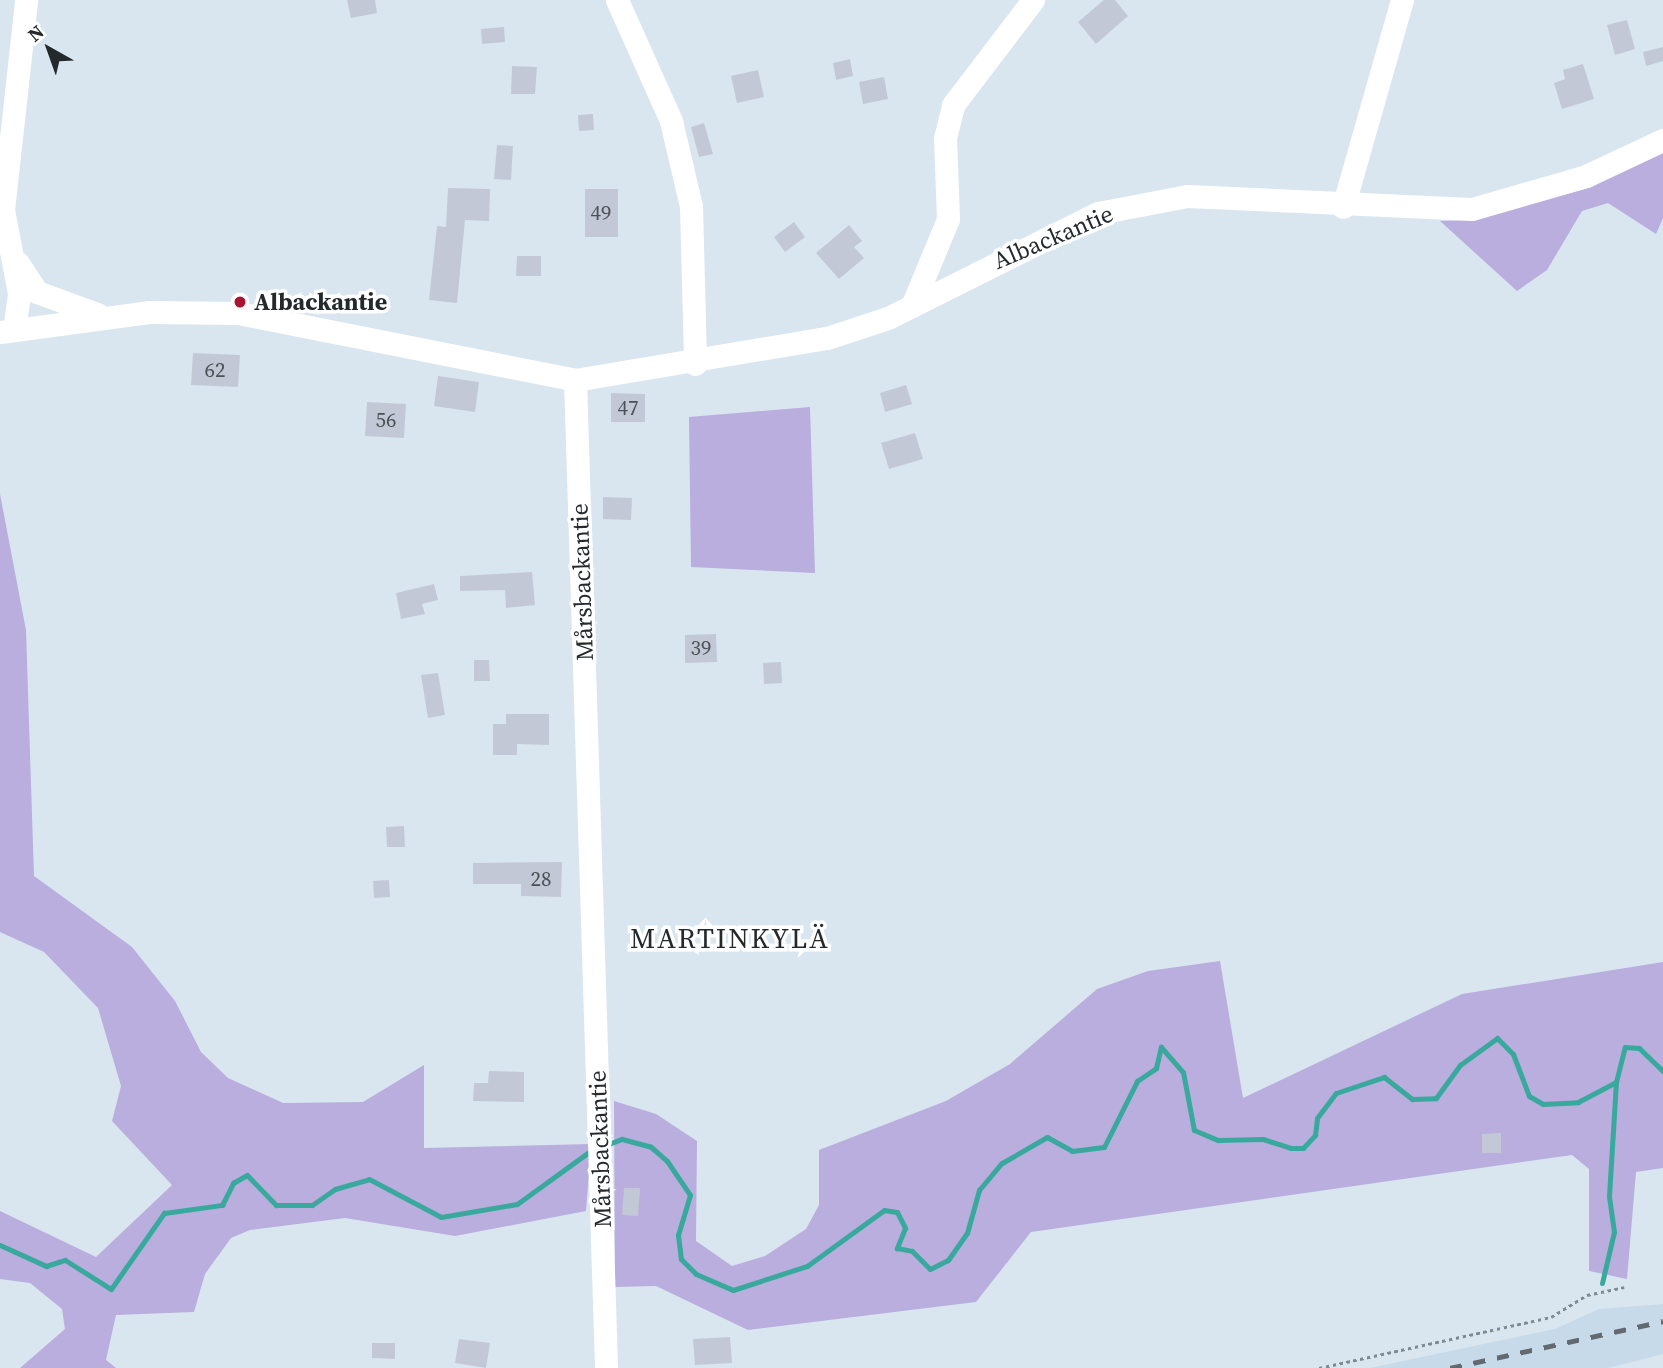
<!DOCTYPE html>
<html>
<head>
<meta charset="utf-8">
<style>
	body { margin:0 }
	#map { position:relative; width:1663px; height:1368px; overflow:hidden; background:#d9e6f0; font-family:"Source Serif 4",serif }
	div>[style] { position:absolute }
	.built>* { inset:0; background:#c7dae9 }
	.green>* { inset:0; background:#b9aedd }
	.stream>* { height:5px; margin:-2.5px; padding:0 2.5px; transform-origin:2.5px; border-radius:2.5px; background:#38a99c }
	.building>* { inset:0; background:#c3c8d6 }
	.path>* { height:2.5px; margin-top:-1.25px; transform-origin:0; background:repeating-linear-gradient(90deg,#818a91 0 3.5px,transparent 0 7px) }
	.minor>* { height:23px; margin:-11.5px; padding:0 11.5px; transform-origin:11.5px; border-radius:11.5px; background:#fff }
	.rail>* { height:5px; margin-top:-2.5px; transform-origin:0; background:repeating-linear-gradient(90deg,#62696f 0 12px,transparent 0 24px) }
	.dots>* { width:19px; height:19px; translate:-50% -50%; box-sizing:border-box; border:4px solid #fff; border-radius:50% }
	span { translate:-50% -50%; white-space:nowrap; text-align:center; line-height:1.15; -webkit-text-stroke:7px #fff; paint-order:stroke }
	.number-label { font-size:21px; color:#4c5156 }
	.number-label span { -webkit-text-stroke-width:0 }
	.street-label { font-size:24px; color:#24292c }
	.poi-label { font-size:24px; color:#24292c; font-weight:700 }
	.left { translate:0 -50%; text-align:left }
	.quarter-label { font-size:28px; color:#24292c; letter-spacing:2px }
	.north { position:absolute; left:14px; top:14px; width:70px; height:70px; -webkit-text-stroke:5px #fff; paint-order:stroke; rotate:320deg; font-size:19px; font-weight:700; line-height:28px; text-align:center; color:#24292c }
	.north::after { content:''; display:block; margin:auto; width:24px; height:32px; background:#24292c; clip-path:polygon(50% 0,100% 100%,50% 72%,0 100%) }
</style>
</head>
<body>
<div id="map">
	<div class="built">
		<div style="clip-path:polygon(1663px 1304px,1663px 1354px,1608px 1368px,1370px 1368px,1555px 1329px,1599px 1309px)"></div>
	</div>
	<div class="green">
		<div style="clip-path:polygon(1663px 150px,1663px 218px,1656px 234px,1608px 203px,1582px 211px,1547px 270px,1517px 291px,1440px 221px,1473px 220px,1588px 188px)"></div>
		<div style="clip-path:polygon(810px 407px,815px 573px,691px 567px,689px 417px)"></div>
		<div style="clip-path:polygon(0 494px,26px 630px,34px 876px,132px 947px,175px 1001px,201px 1052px,228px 1078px,283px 1103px,363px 1102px,424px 1065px,424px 1148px,591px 1144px,586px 1211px,455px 1236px,345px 1218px,250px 1230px,231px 1238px,205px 1274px,194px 1312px,116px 1315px,106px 1360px,116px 1368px,20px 1368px,65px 1329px,62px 1309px,30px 1283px,0 1279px,0 1211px,96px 1257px,172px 1185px,112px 1121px,121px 1086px,98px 1008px,44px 952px,0 932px)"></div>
		<div style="clip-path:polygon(1220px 961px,1243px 1098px,1462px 994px,1663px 962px,1663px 1168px,1636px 1172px,1627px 1279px,1589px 1271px,1589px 1169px,1572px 1155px,1031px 1232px,976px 1302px,748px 1330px,656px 1286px,615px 1287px,614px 1101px,656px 1114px,697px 1141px,696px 1241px,732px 1266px,765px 1256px,806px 1229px,819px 1205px,819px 1150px,946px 1101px,1010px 1064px,1097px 989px,1148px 971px)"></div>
	</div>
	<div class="stream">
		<div style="left:606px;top:1145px;width:17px;rotate:-21deg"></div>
		<div style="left:622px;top:1139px;width:30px;rotate:15deg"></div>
		<div style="left:651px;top:1147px;width:21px;rotate:41deg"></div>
		<div style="left:667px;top:1161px;width:41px;rotate:55.9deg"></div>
		<div style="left:690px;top:1195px;width:42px;rotate:106.7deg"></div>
		<div style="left:678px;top:1235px;width:24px;rotate:83deg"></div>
		<div style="left:681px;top:1259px;width:21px;rotate:45deg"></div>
		<div style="left:696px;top:1274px;width:40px;rotate:23.4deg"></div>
		<div style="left:733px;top:1290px;width:78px;rotate:-18deg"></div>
		<div style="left:807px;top:1266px;width:95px;rotate:-36deg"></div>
		<div style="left:884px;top:1210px;width:13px;rotate:9deg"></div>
		<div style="left:897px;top:1212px;width:18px;rotate:63deg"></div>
		<div style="left:905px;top:1228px;width:22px;rotate:112deg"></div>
		<div style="left:897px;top:1248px;width:15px;rotate:11deg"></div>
		<div style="left:912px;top:1251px;width:25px;rotate:45deg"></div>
		<div style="left:930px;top:1269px;width:20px;rotate:-27deg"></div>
		<div style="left:948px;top:1260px;width:33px;rotate:-55deg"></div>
		<div style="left:967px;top:1233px;width:45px;rotate:-74.4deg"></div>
		<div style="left:979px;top:1190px;width:35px;rotate:-50deg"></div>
		<div style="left:1002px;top:1163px;width:52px;rotate:-30deg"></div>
		<div style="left:1047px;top:1137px;width:29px;rotate:29deg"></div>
		<div style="left:1072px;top:1151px;width:32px;rotate:-7deg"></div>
		<div style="left:1104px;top:1147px;width:74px;rotate:-63.4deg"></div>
		<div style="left:1137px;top:1081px;width:23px;rotate:-34deg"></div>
		<div style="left:1156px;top:1068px;width:22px;rotate:-77deg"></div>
		<div style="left:1161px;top:1047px;width:33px;rotate:49deg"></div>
		<div style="left:1183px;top:1072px;width:59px;rotate:79.3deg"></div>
		<div style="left:1194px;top:1130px;width:26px;rotate:23deg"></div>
		<div style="left:1218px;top:1140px;width:45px;rotate:-1.3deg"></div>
		<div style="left:1263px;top:1139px;width:29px;rotate:18deg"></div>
		<div style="left:1291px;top:1148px;width:12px"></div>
		<div style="left:1303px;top:1148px;width:18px;rotate:-47deg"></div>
		<div style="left:1315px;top:1135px;width:17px;rotate:-83deg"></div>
		<div style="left:1317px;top:1118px;width:31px;rotate:-53deg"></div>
		<div style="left:1336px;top:1093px;width:51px;rotate:-18.4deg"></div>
		<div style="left:1384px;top:1077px;width:36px;rotate:38deg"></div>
		<div style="left:1412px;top:1099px;width:24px;rotate:-2deg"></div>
		<div style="left:1436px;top:1098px;width:41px;rotate:-54deg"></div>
		<div style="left:1460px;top:1065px;width:46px;rotate:-36.1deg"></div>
		<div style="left:1497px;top:1038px;width:23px;rotate:45deg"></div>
		<div style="left:1513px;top:1054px;width:45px;rotate:69.1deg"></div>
		<div style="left:1529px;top:1096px;width:16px;rotate:30deg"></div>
		<div style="left:1543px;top:1104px;width:35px;rotate:-3deg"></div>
		<div style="left:1578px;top:1102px;width:43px;rotate:-27.8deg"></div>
		<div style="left:1616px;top:1082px;width:36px;rotate:-76deg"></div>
		<div style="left:1625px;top:1047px;width:14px;rotate:4deg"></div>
		<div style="left:1639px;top:1048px;width:33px;rotate:44deg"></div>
		<div style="left:0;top:1245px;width:51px;rotate:24.5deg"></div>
		<div style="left:46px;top:1266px;width:20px;rotate:-18deg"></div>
		<div style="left:65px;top:1260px;width:54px;rotate:32.2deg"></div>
		<div style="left:111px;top:1289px;width:93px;rotate:-55.1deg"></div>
		<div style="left:164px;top:1213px;width:59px;rotate:-7.9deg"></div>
		<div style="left:222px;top:1205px;width:25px;rotate:-63deg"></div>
		<div style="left:233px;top:1183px;width:16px;rotate:-30deg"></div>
		<div style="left:247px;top:1175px;width:42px;rotate:46deg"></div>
		<div style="left:276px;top:1205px;width:36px"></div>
		<div style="left:312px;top:1205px;width:28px;rotate:-35deg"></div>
		<div style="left:335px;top:1189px;width:35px;rotate:-16deg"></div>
		<div style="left:369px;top:1179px;width:81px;rotate:27.8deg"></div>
		<div style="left:441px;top:1217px;width:77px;rotate:-9.7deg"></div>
		<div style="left:517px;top:1204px;width:94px;rotate:-35.9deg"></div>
		<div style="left:1602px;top:1283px;width:52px;rotate:-76.8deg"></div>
		<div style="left:1614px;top:1232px;width:36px;rotate:-98deg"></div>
		<div style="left:1609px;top:1196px;width:114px;rotate:-86.5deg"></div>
	</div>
	<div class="building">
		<div style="clip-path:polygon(347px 0,375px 0,377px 13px,351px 18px)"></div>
		<div style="clip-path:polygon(1104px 0,1115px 0,1128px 16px,1096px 44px,1078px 22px)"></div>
		<div style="clip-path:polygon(1627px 20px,1635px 49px,1615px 55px,1607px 25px)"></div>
		<div style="clip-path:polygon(504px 27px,505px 42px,482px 44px,481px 29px)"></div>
		<div style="clip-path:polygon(1663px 47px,1663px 61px,1646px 66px,1643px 52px)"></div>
		<div style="clip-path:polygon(850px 59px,853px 76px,836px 80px,833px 63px)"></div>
		<div style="clip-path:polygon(1583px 64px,1594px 99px,1562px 109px,1554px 83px,1565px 79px,1563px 70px)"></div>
		<div style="clip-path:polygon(512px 66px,537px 67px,535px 94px,511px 94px)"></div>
		<div style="clip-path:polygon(758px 70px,764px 97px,737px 103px,731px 76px)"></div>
		<div style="clip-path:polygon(884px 77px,888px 99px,863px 104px,859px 82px)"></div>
		<div style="clip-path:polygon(593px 114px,594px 130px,579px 131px,578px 115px)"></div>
		<div style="clip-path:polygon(704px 123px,713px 154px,699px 157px,691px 127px)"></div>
		<div style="clip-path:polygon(497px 145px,513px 146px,511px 180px,494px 179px)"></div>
		<div style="clip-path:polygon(448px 188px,490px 189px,489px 221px,465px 220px,457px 303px,429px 300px,437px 226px,446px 227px)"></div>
		<div style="clip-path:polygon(585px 189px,618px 189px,618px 237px,585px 237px)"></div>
		<div style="clip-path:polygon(794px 222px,805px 237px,785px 252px,774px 237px)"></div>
		<div style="clip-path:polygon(849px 225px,862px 241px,854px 247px,864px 258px,839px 279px,816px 253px)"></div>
		<div style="clip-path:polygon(517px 256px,541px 256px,541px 276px,516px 276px)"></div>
		<div style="clip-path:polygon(193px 353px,240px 355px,238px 387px,191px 385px)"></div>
		<div style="clip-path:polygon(438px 376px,479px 382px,475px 412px,434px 406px)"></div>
		<div style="clip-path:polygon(906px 385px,912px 404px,885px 412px,880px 393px)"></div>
		<div style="clip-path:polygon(611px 393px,645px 394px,645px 422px,611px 422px)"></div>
		<div style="clip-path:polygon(367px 402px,406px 404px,404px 438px,365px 436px)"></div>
		<div style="clip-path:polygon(915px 433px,923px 459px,889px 469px,881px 443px)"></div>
		<div style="clip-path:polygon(603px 497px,632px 498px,631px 520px,603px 519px)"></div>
		<div style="clip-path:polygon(532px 572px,535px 605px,506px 608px,505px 590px,460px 591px,460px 576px)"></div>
		<div style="clip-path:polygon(434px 584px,438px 600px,422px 604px,425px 614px,401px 619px,396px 593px)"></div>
		<div style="clip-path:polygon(716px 634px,717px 662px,685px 663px,685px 635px)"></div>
		<div style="clip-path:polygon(474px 660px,489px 660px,490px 681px,474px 681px)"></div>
		<div style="clip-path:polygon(781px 662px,782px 683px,764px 684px,763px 663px)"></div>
		<div style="clip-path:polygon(438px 673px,445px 715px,428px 718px,421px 675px)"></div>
		<div style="clip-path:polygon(506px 714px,549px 714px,549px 745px,517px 744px,517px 755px,493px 755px,493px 724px,506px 724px)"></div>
		<div style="clip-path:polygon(404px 826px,405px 847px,387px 847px,386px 827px)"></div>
		<div style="clip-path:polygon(562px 862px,561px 897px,521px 896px,521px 884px,473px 884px,473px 863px)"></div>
		<div style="clip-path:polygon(389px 880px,390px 897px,374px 898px,373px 881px)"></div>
		<div style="clip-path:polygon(489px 1071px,524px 1072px,524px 1102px,473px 1101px,474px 1083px,488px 1083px)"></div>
		<div style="clip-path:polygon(1501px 1133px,1501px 1153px,1482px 1153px,1482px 1134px)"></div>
		<div style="clip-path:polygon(624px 1188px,640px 1188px,638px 1216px,622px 1215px)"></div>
		<div style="clip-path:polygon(730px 1337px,732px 1363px,695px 1365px,693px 1339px)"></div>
		<div style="clip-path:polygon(459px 1339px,490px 1343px,486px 1368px,455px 1363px)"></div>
		<div style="clip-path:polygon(372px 1343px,395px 1343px,395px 1359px,372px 1358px)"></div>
	</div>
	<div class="path">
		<div style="left:1319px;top:1368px;width:238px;rotate:-12.4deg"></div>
		<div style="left:1551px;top:1317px;width:42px;rotate:-31.4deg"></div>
		<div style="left:1587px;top:1295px;width:38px;rotate:-12deg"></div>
	</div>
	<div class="minor">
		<div style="left:617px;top:0;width:133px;rotate:65.9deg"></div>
		<div style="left:671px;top:121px;width:87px;rotate:76.8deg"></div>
		<div style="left:691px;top:206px;width:158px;rotate:88.5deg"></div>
		<div style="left:1343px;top:207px;width:215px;rotate:-74.1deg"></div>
		<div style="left:18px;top:263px;width:35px;rotate:57deg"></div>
		<div style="left:37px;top:292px;width:64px;rotate:20.1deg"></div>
		<div style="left:912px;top:306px;width:94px;rotate:-67.5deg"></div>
		<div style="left:948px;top:219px;width:81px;rotate:-92.1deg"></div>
		<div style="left:945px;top:138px;width:34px;rotate:-76deg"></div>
		<div style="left:953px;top:105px;width:132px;rotate:-52.7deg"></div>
		<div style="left:14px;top:330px;width:37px;rotate:-82deg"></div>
		<div style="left:19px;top:293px;width:85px;rotate:-100.9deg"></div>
		<div style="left:3px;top:210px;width:211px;rotate:-83.7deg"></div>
		<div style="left:0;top:332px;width:150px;rotate:-7.6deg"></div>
		<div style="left:149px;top:312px;width:89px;rotate:0.6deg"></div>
		<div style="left:238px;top:313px;width:344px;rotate:11.2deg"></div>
		<div style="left:575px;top:380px;width:988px;rotate:88.2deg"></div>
		<div style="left:575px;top:380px;width:255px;rotate:-9.5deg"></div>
		<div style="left:827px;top:338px;width:64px;rotate:-18.2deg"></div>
		<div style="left:888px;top:318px;width:235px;rotate:-26.6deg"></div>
		<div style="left:1098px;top:213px;width:91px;rotate:-10.8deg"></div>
		<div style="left:1187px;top:196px;width:285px;rotate:2.6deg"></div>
		<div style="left:1472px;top:209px;width:119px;rotate:-16.1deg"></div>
		<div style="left:1586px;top:176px;width:85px;rotate:-25.1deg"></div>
	</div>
	<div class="rail">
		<div style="left:1450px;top:1368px;width:218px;rotate:-12.4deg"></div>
	</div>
	<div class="dots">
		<div style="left:240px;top:302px;background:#aa1433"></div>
	</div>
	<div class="number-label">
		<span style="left:601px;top:213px">49</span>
		<span style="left:215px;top:370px">62</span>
		<span style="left:628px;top:408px">47</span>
		<span style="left:386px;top:420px">56</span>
		<span style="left:701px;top:648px">39</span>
		<span style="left:541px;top:879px">28</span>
	</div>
	<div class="street-label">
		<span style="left:1053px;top:237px;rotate:-23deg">Albackantie</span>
		<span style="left:582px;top:582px;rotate:-92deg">Mårsbackantie</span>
		<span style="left:600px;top:1149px;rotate:-92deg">Mårsbackantie</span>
	</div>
	<div class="poi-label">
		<span class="left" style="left:254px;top:302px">Albackantie</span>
	</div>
	<div class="quarter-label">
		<span style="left:730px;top:938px">MARTINKYLÄ</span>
	</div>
	<div class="north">N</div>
</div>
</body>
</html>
